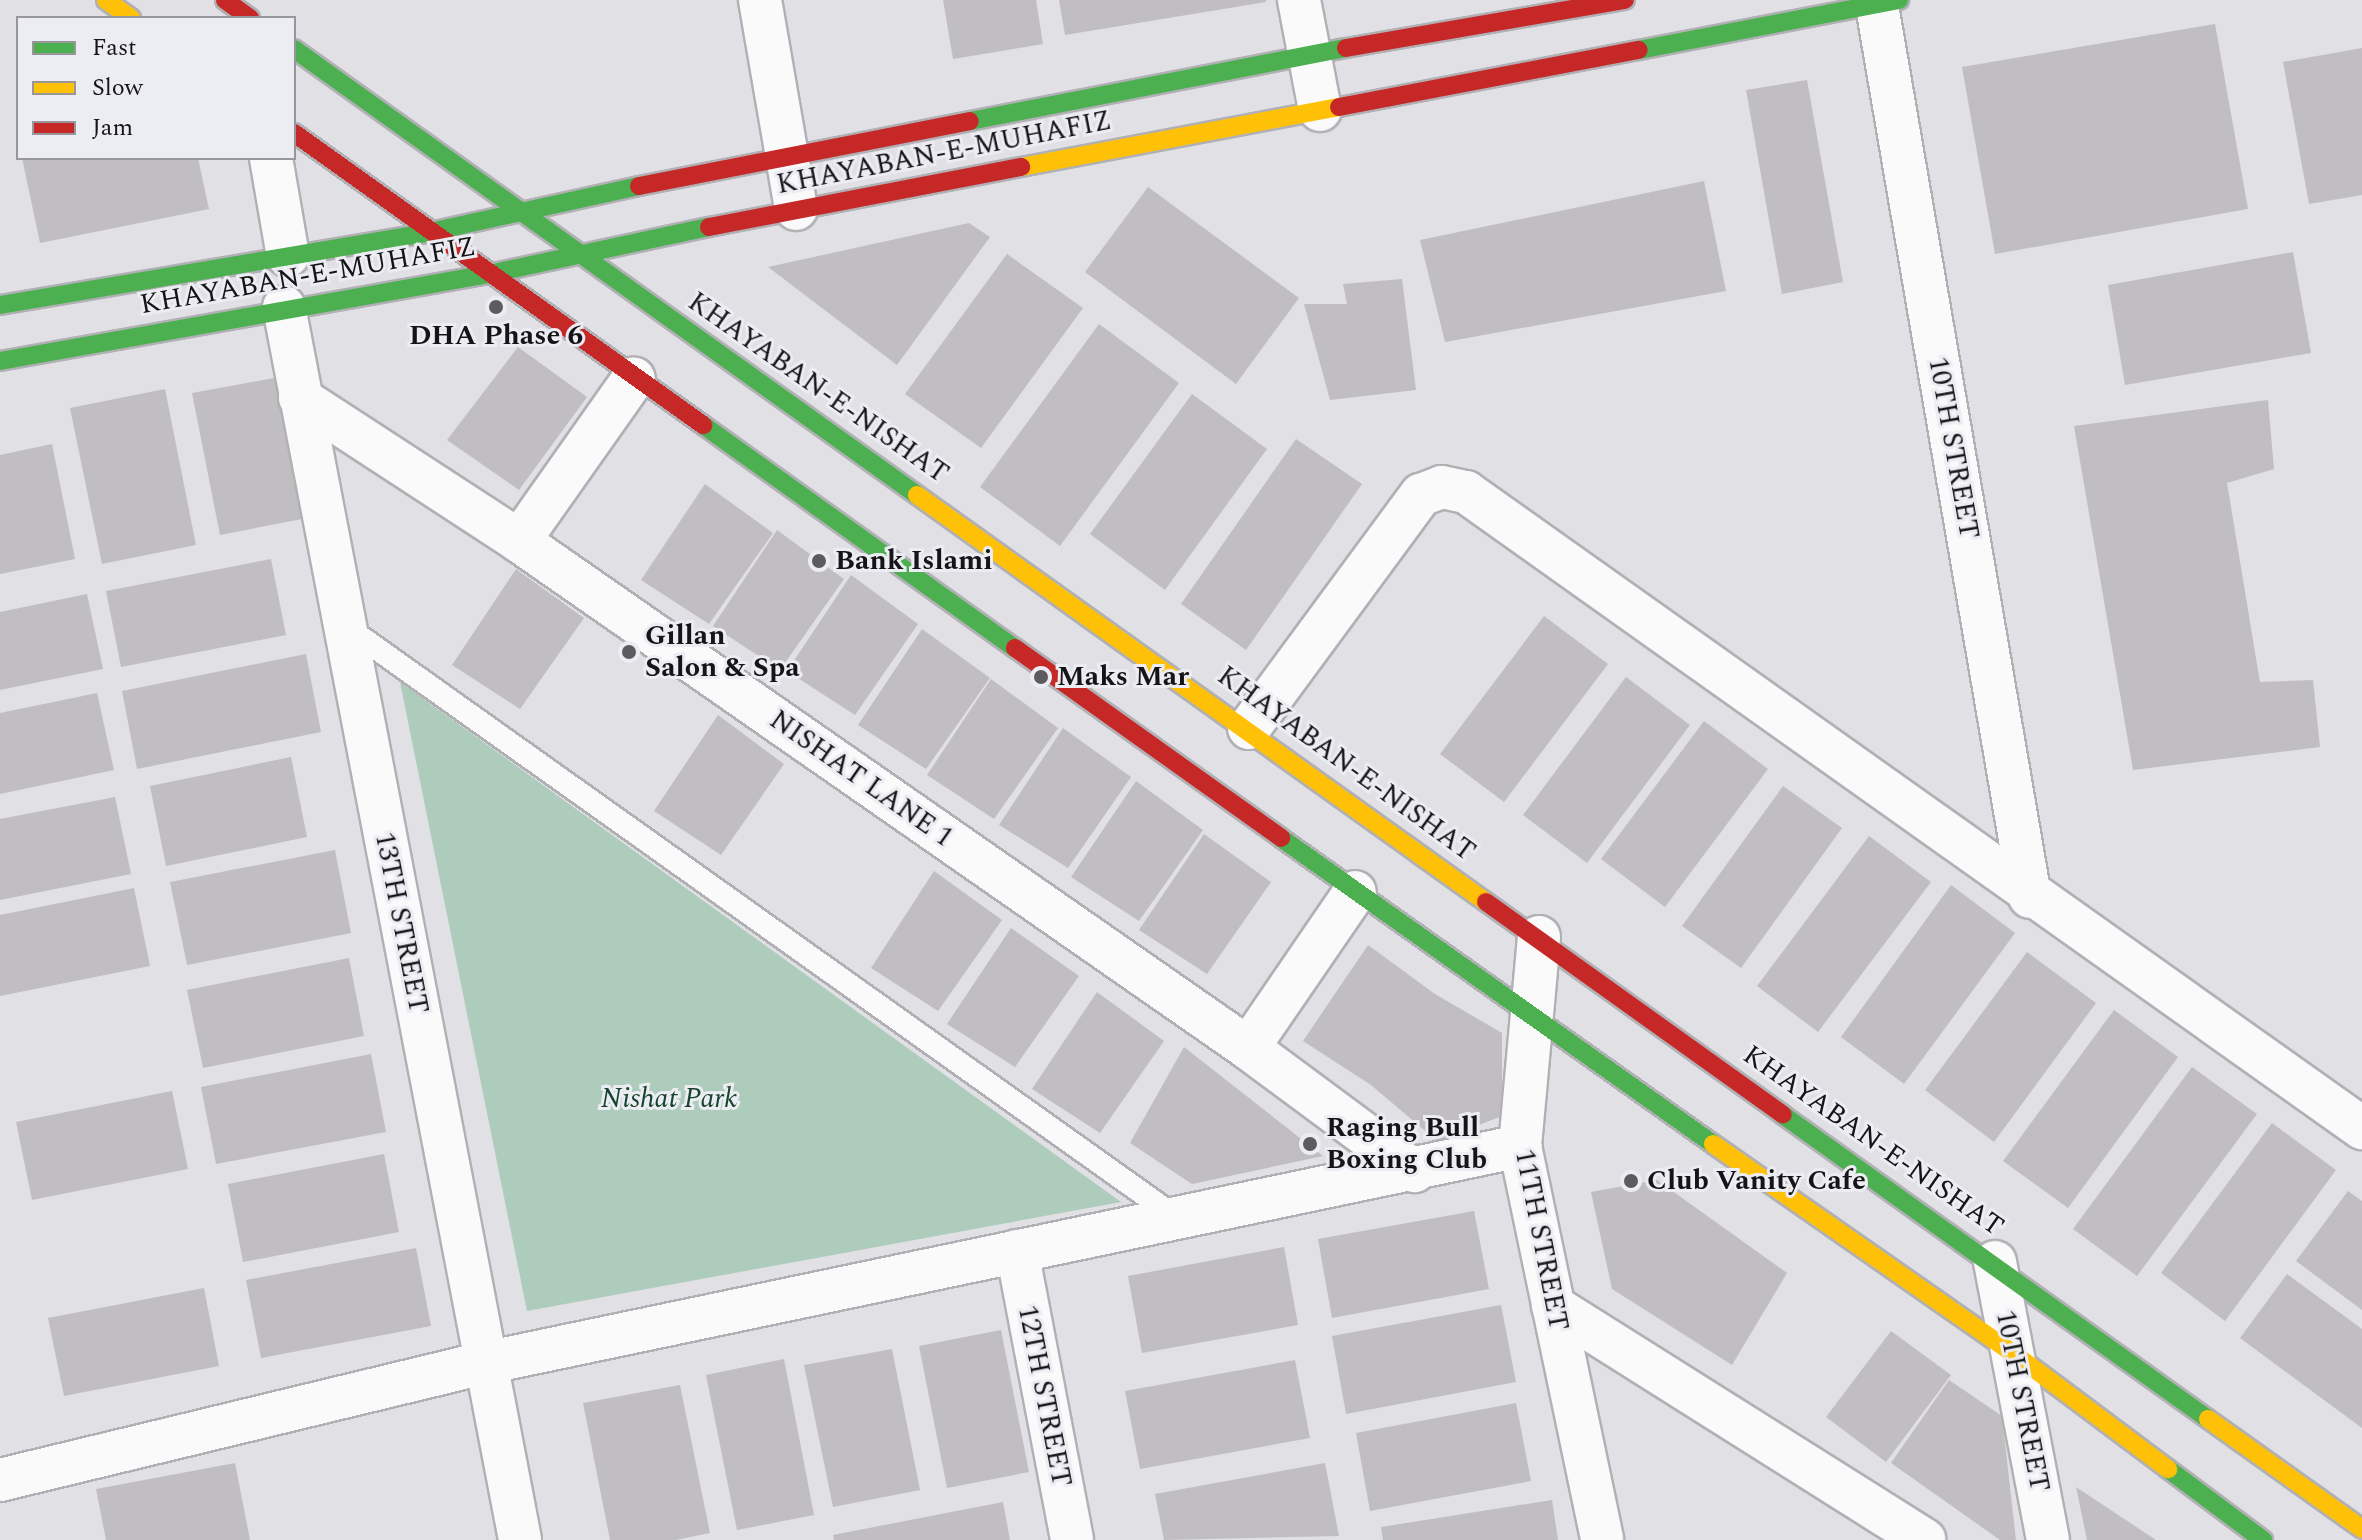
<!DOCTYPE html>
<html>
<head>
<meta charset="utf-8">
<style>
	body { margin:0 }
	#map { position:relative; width:2362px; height:1540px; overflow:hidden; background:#e0e0e5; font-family:Spectral,serif }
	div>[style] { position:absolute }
	.green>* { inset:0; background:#aeccbc }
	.building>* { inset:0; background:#c0bec0 }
	.roads { filter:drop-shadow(2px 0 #b1b1b5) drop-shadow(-2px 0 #b1b1b5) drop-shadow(0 2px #b1b1b5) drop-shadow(0 -2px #b1b1b5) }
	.lane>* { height:22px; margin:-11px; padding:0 11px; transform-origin:11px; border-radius:11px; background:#fafafb }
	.street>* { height:42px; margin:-21px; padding:0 21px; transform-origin:21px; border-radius:21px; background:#fafafb }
	.fast>* { height:18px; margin:-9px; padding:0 9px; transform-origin:9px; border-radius:9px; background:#4caf50 }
	.slow>* { height:18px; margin:-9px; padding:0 9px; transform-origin:9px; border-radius:9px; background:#ffc107 }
	.jam>* { height:18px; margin:-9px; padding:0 9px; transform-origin:9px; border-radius:9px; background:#c62828 }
	.dots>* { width:22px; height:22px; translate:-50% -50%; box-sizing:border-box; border:4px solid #ececf3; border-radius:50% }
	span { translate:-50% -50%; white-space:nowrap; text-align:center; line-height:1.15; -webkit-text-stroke:6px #ececf3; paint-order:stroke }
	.street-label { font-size:28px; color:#151517 }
	.poi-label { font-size:28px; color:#151517; font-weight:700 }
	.left { translate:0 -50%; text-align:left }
	.park-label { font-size:28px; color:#16432b; font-style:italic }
	.legend { position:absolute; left:16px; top:16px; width:280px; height:144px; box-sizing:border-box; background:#ececf3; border:2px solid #96969b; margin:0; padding:10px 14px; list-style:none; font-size:24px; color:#151517 }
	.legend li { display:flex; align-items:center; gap:16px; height:40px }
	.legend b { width:40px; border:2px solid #96969b }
</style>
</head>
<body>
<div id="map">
	<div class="green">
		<div style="clip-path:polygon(400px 682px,1121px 1202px,527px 1311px)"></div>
	</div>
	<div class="building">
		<div style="clip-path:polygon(943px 0,1036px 0,1043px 44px,953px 59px)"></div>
		<div style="clip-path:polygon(1059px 0,1266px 0,1266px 2px,1065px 35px)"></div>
		<div style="clip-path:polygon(2215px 24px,2248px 209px,1995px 254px,1962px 67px)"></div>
		<div style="clip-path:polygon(2362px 48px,2362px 195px,2309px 204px,2283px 62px)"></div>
		<div style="clip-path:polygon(1807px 80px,1843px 282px,1782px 294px,1746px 90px)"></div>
		<div style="clip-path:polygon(22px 158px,198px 158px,209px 209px,40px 243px)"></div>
		<div style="clip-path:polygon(1704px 181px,1726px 291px,1445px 342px,1420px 240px)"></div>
		<div style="clip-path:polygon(1148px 187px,1299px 298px,1236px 384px,1085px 272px)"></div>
		<div style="clip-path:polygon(969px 223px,990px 237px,897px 365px,768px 267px)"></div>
		<div style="clip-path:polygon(2293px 252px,2311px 353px,2125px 385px,2108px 285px)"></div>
		<div style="clip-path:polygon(1007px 254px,1083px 308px,981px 448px,905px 394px)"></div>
		<div style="clip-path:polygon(1402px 279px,1416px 390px,1330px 400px,1304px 304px,1347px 304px,1343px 284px)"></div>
		<div style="clip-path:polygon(1099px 324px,1179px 383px,1060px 546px,980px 487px)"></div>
		<div style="clip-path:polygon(518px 347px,587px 397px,519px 490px,447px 440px)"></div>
		<div style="clip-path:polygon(274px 378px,302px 519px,220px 535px,192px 393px)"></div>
		<div style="clip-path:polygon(165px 389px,196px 545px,102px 564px,70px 408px)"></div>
		<div style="clip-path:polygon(1192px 394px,1267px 449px,1165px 590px,1090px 534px)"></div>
		<div style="clip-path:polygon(2268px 400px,2274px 469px,2227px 483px,2260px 682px,2313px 680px,2320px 747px,2133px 770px,2074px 426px)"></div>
		<div style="clip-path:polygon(1296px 439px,1362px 484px,1246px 650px,1181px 604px)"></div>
		<div style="clip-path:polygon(52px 444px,75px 559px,0 574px,0 455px)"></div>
		<div style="clip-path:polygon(705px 484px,773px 533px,709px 624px,641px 580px)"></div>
		<div style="clip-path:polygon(777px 530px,844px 579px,780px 670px,713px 626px)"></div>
		<div style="clip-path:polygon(271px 559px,286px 635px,121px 667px,106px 591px)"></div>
		<div style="clip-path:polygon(516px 569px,584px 618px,520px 709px,452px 665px)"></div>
		<div style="clip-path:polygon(851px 575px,918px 624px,855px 715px,787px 671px)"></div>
		<div style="clip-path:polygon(87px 594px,103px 669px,0 690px,0 612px)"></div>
		<div style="clip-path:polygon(1544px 616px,1608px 664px,1504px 802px,1440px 754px)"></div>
		<div style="clip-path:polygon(922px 629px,990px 678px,926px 769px,858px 725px)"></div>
		<div style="clip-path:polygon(306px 654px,321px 732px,137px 769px,122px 691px)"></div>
		<div style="clip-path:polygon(1626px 677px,1690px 725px,1587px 863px,1523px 815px)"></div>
		<div style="clip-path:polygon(991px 679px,1058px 728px,994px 819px,927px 775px)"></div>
		<div style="clip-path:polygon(97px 693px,114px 770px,0 794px,0 713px)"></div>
		<div style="clip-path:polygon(718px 715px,784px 764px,721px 855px,654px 811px)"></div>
		<div style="clip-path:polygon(1704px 721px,1768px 769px,1665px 907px,1601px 859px)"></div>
		<div style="clip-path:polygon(1063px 728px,1131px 777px,1068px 868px,999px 825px)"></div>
		<div style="clip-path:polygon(291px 757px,307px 837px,166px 866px,150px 786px)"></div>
		<div style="clip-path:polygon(1136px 781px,1203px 830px,1139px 921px,1071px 877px)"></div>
		<div style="clip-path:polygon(1783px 786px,1842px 828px,1741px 968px,1682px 926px)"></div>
		<div style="clip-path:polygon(115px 797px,131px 874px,0 900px,0 819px)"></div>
		<div style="clip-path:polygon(1204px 834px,1271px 882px,1207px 974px,1139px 930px)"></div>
		<div style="clip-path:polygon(1869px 836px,1931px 882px,1818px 1032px,1757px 986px)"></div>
		<div style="clip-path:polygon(335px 850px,351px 933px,187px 965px,170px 882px)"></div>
		<div style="clip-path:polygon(934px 871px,1002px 920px,938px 1011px,871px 968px)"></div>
		<div style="clip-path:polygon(1951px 885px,2015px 933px,1904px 1084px,1841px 1037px)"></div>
		<div style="clip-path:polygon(134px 888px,150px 966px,0 996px,0 915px)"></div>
		<div style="clip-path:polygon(1011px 928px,1079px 976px,1015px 1067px,947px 1024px)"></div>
		<div style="clip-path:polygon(1368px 945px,1435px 994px,1502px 1033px,1502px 1116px,1437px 1141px,1371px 1085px,1303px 1041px)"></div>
		<div style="clip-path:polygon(2027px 952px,2096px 1003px,1994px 1142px,1925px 1090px)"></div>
		<div style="clip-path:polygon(349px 958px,364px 1036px,203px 1068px,187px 990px)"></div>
		<div style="clip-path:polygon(1097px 992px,1164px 1041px,1100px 1133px,1032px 1089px)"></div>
		<div style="clip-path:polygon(2114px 1010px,2178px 1057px,2068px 1208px,2003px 1161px)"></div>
		<div style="clip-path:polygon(1184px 1047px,1323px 1156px,1192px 1184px,1130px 1143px)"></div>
		<div style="clip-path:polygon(371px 1054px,386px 1132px,216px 1164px,201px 1087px)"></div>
		<div style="clip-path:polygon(2192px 1067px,2257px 1114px,2137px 1276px,2073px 1229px)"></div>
		<div style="clip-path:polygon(172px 1091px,188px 1169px,32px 1200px,16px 1122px)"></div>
		<div style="clip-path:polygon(2272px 1123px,2336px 1170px,2225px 1321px,2161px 1273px)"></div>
		<div style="clip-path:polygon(384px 1154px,399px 1232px,243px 1262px,228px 1184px)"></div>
		<div style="clip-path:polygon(1657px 1180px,1787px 1273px,1732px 1365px,1612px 1289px,1591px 1192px)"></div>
		<div style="clip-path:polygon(2348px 1191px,2362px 1201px,2362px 1310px,2296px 1261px)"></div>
		<div style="clip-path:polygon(1474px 1211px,1489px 1289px,1332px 1318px,1318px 1239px)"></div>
		<div style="clip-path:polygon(1284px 1247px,1298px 1325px,1142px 1353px,1128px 1276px)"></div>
		<div style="clip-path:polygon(416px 1248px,431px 1326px,261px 1358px,246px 1280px)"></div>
		<div style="clip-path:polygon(2287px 1274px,2362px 1329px,2362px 1428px,2240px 1338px)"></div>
		<div style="clip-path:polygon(204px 1288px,219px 1366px,64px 1396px,48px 1318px)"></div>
		<div style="clip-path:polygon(1501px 1305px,1516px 1382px,1346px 1414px,1332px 1336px)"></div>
		<div style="clip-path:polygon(1001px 1330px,1029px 1472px,947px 1488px,919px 1346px)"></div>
		<div style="clip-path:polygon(1891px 1331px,1951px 1375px,1886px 1462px,1826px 1417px)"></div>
		<div style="clip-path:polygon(892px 1349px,920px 1490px,833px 1507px,804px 1365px)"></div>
		<div style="clip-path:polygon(784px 1359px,814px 1515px,737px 1530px,706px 1375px)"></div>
		<div style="clip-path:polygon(1295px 1360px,1310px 1438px,1140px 1469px,1125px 1391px)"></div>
		<div style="clip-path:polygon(1949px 1380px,2002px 1416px,2016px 1540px,2000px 1540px,1891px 1463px)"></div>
		<div style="clip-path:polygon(680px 1385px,710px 1533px,676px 1540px,610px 1540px,583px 1403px)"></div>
		<div style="clip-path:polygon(1516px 1403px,1531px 1481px,1370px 1511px,1356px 1433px)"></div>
		<div style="clip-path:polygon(235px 1463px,250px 1540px,106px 1540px,96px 1489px)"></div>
		<div style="clip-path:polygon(1325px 1463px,1339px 1536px,1164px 1540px,1155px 1494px)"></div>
		<div style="clip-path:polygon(2076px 1487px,2156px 1540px,2087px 1540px)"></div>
		<div style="clip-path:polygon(1552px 1500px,1558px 1540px,1383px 1540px,1381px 1527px)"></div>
		<div style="clip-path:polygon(1003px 1502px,1010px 1540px,834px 1540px,833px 1535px)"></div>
	</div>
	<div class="roads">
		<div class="lane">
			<div style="left:345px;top:626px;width:1021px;rotate:35.43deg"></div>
		</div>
		<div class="street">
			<div style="left:760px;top:0;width:212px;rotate:80.2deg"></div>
			<div style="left:1299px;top:0;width:112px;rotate:79.2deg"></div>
			<div style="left:1876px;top:0;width:910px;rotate:80.26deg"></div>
			<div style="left:271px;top:158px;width:99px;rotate:80.2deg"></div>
			<div style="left:284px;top:307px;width:1255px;rotate:79.16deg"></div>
			<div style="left:300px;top:398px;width:262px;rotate:33.1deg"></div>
			<div style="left:519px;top:541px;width:888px;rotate:34.82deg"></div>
			<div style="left:1248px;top:1048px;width:207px;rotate:36.5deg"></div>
			<div style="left:519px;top:541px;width:199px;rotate:-54.8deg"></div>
			<div style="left:1249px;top:728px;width:290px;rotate:-53.6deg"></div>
			<div style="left:1421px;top:495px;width:22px;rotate:-21deg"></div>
			<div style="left:1442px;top:487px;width:25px;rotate:12deg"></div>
			<div style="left:1466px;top:492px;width:1099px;rotate:35.37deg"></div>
			<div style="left:1539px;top:937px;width:210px;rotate:95.2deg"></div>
			<div style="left:1520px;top:1146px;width:402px;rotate:78.2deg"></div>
			<div style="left:1248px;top:1048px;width:189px;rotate:-55.6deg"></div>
			<div style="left:1017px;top:1251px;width:294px;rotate:79.2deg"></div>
			<div style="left:1995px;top:1262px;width:283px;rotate:79.2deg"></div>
			<div style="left:1553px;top:1306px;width:439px;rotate:32.2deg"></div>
			<div style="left:0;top:1480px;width:499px;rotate:-13.6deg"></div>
			<div style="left:485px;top:1363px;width:1058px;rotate:-11.84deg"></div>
		</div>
		<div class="fast">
			<div style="left:294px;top:49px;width:766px;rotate:35.6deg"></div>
			<div style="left:1639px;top:50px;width:265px;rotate:-10.9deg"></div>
			<div style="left:970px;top:121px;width:383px;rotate:-11deg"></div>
			<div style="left:0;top:305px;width:436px;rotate:-9.6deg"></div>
			<div style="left:430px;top:232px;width:214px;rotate:-12.4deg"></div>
			<div style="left:0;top:361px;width:497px;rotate:-10.1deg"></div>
			<div style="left:489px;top:274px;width:225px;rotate:-12.1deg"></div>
			<div style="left:703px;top:425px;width:384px;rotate:35.6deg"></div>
			<div style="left:1281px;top:838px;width:529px;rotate:35.31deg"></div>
			<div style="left:1783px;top:1115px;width:523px;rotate:35.58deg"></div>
			<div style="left:2168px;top:1469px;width:119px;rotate:36.8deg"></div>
		</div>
		<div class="slow">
			<div style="left:106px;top:0;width:31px;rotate:36deg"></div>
			<div style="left:1021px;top:167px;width:324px;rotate:-10.7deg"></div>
			<div style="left:917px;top:495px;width:700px;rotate:35.58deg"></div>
			<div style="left:1713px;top:1144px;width:366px;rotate:34.9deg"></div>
			<div style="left:2013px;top:1353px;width:194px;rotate:36.8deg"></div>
			<div style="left:2208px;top:1419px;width:189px;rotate:35.5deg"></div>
		</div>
		<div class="jam">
			<div style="left:225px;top:0;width:31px;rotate:36deg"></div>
			<div style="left:1346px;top:48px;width:283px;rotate:-9.8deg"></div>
			<div style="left:1339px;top:107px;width:305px;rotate:-10.8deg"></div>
			<div style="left:294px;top:133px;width:503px;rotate:35.52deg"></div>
			<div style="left:639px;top:186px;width:337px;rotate:-11.1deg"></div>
			<div style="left:709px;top:227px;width:318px;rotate:-10.9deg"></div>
			<div style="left:1015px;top:648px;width:327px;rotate:35.5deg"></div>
			<div style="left:1486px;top:902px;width:365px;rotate:35.6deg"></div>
		</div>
	</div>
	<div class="dots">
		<div style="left:496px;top:307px;background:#5c5c5f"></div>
		<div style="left:819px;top:561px;background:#5c5c5f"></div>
		<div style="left:629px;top:652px;background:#5c5c5f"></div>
		<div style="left:1041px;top:677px;background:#5c5c5f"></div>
		<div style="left:1310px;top:1144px;background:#5c5c5f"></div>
		<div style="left:1631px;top:1181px;background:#5c5c5f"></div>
	</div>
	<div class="street-label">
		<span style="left:944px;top:153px;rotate:-11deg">KHAYABAN-E-MUHAFIZ</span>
		<span style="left:308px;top:276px;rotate:-10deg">KHAYABAN-E-MUHAFIZ</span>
		<span style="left:818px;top:388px;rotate:35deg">KHAYABAN-E-NISHAT</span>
		<span style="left:1953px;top:448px;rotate:80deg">10TH STREET</span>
		<span style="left:1346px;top:764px;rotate:36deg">KHAYABAN-E-NISHAT</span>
		<span style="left:861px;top:779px;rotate:35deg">NISHAT LANE 1</span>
		<span style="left:401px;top:923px;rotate:79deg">13TH STREET</span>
		<span style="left:1873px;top:1141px;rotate:35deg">KHAYABAN-E-NISHAT</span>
		<span style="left:1541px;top:1240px;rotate:79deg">11TH STREET</span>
		<span style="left:1044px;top:1396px;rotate:79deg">12TH STREET</span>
		<span style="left:2022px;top:1401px;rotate:79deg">10TH STREET</span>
	</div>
	<div class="poi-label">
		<span style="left:496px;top:336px">DHA Phase 6</span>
		<span class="left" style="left:835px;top:561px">Bank Islami</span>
		<span class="left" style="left:645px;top:652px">Gillan<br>Salon &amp; Spa</span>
		<span class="left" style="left:1057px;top:677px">Maks Mar</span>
		<span class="left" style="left:1326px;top:1144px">Raging Bull<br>Boxing Club</span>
		<span class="left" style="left:1647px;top:1181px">Club Vanity Cafe</span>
	</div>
	<div class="park-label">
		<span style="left:669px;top:1099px">Nishat Park</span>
	</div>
	<ul class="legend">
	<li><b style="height:10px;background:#4caf50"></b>Fast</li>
	<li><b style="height:10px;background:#ffc107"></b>Slow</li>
	<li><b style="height:10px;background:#c62828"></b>Jam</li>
	</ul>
</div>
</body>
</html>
